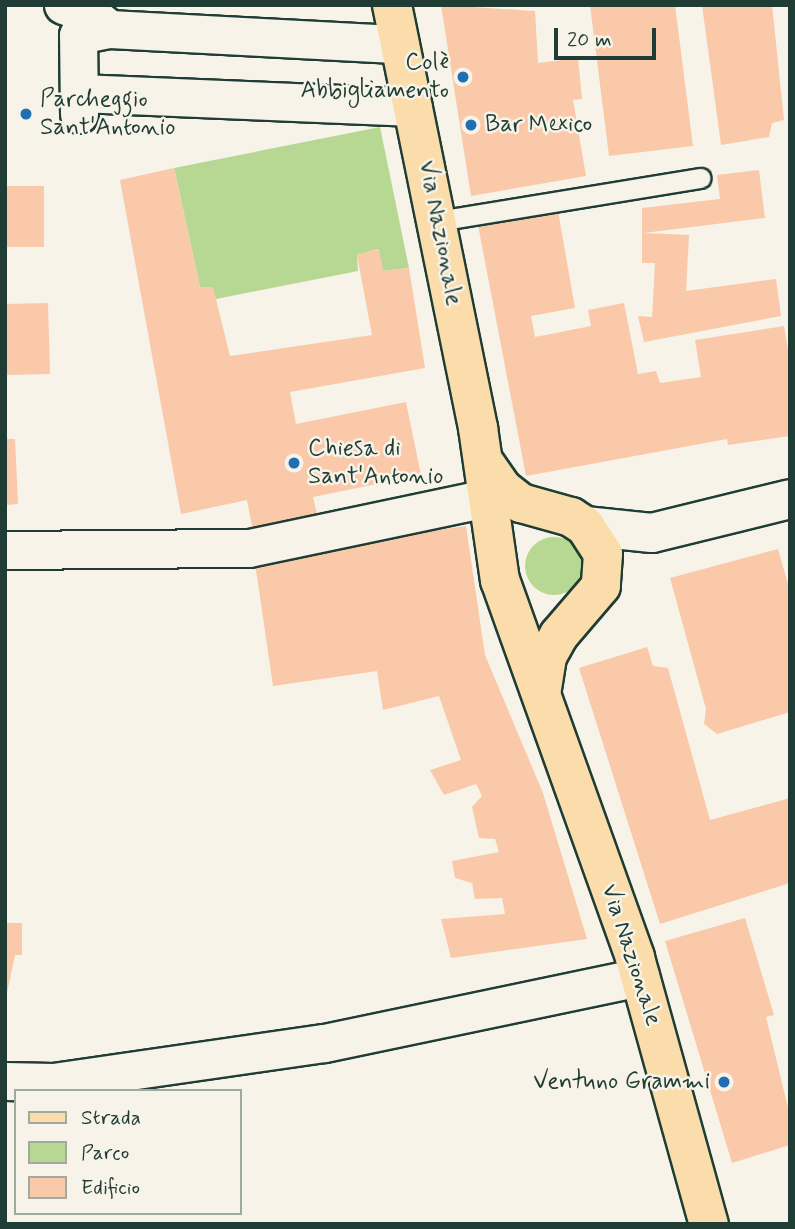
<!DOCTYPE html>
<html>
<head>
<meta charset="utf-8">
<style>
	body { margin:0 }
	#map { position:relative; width:795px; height:1229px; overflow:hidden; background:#f7f3e8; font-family:Mynerve,sans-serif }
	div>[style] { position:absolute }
	.green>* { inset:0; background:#b7d892 }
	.round { border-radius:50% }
	.building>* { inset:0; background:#f9c9a9 }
	.roads { filter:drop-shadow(2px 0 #1f3d34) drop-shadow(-2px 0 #1f3d34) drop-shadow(0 2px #1f3d34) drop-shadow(0 -2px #1f3d34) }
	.lane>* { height:19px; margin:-9.5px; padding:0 9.5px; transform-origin:9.5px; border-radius:9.5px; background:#f7f3e8 }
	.street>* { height:37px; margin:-18.5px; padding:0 18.5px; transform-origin:18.5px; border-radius:18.5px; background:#f7f3e8 }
	.secondary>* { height:38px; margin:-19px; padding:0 19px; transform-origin:19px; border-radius:19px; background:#f7f3e8 }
	.primary>* { height:38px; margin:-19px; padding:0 19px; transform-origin:19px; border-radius:19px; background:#faddab }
	.dots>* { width:19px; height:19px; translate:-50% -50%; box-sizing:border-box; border:4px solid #f7f3e8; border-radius:50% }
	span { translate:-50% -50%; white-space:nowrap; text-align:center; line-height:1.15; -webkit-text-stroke:5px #f7f3e8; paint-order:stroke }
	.poi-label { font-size:24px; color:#1f3d34 }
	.right { translate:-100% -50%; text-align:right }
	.left { translate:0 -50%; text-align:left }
	.street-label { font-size:24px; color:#1f3d34 }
	.frame { position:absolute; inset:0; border:7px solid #1f3d34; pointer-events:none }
	.legend { position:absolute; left:14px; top:1089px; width:228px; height:126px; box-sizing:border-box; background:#f7f3e8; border:2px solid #a1aaa0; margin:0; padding:9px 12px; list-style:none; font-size:21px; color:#1f3d34 }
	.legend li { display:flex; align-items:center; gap:14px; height:35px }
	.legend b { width:35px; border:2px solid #a1aaa0 }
	.scale { position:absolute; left:554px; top:28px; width:102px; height:32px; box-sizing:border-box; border:4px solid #1f3d34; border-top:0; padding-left:9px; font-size:21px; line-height:24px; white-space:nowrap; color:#1f3d34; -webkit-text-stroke:5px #f7f3e8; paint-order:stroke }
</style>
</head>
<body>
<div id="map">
	<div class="green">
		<div style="clip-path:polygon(380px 127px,409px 268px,383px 271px,378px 249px,357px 255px,358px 271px,216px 299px,212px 287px,200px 287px,174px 168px)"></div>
		<div class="round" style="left:525px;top:537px;width:58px;height:58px"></div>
	</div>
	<div class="building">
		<div style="clip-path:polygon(441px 5px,535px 11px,538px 63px,578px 58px,582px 99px,573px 100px,586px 176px,471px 196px)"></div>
		<div style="clip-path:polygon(590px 5px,675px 5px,693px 146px,609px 156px)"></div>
		<div style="clip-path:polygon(702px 5px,772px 5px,784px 120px,772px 123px,769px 137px,721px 145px)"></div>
		<div style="clip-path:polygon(174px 168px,200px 287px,213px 287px,230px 356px,372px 335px,357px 255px,379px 249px,383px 271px,409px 268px,425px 368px,290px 392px,296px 424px,406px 402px,421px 475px,313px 497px,318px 518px,253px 531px,247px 500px,181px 514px,120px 180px)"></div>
		<div style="clip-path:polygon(759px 170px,765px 218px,644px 233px,689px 235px,686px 291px,776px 279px,781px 316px,644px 342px,638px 316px,652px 317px,655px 263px,642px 263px,642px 208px,720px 199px,717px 175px)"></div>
		<div style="clip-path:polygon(5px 186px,44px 186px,44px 247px,5px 247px)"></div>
		<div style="clip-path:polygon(558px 211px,575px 308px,531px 316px,535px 337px,591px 326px,588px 310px,624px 303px,638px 374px,656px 371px,660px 383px,701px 377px,695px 340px,784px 326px,790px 362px,790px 436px,728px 445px,727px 439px,526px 476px,478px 225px)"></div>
		<div style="clip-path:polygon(48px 303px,50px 374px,5px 375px,5px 304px)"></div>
		<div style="clip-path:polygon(5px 439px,15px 439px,18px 504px,5px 505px)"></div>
		<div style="clip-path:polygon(466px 526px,485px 655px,543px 793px,587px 939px,451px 958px,441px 919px,505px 914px,502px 898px,475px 899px,472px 883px,455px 878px,452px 861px,499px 852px,495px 839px,479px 838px,472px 807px,482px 796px,476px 784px,444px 795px,430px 770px,461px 760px,439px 696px,383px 710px,377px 671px,273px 686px,254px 556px)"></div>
		<div style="clip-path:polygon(778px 549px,790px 591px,790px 712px,717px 734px,704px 724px,706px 709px,670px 578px)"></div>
		<div style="clip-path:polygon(647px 647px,653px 666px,668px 668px,710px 820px,790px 798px,790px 883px,660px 924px,579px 668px)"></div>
		<div style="clip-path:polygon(745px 918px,774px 1015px,766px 1017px,790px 1116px,790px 1145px,732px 1163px,665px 941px)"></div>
		<div style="clip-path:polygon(5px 923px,22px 923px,22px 955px,15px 955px,7px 993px)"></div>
	</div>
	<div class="roads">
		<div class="lane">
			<div style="left:437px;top:221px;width:267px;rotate:-9.3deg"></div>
		</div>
		<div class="street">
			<div style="left:63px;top:5px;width:31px;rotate:19deg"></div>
			<div style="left:92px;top:15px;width:22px;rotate:39deg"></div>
			<div style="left:80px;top:93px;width:333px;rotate:2.4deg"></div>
			<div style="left:79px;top:114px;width:79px;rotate:-90.7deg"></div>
			<div style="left:78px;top:35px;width:32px;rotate:-11deg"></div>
			<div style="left:109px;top:29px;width:291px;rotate:3deg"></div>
			<div style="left:5px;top:550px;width:244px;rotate:-0.5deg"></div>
			<div style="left:249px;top:548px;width:246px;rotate:-11.9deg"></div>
			<div style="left:5px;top:1081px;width:48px;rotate:1.2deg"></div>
			<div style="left:53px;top:1082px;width:274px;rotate:-8.2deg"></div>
			<div style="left:324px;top:1043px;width:323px;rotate:-11.8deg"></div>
		</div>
		<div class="secondary">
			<div style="left:585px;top:526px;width:67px;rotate:6deg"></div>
			<div style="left:652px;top:533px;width:142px;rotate:-13.8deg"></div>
		</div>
		<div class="primary">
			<div style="left:392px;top:5px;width:432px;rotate:78.5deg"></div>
			<div style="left:478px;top:428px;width:154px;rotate:81.8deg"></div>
			<div style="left:500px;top:580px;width:401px;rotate:70.3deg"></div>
			<div style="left:635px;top:958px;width:276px;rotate:74.5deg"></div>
			<div style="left:484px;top:462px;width:33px;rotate:55deg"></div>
			<div style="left:503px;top:489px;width:23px;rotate:38deg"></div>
			<div style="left:521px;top:503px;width:52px;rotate:15.6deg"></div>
			<div style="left:571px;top:517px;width:17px;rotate:33deg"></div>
			<div style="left:585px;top:526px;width:33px;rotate:57deg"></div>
			<div style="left:603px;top:554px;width:32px;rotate:94deg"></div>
			<div style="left:601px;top:586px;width:65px;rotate:130.6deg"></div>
			<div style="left:559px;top:635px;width:25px;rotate:119deg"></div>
			<div style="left:547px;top:657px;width:33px;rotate:99deg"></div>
		</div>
	</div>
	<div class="dots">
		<div style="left:463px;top:77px;background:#1f6fb2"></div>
		<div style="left:26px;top:114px;background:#1f6fb2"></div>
		<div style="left:471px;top:125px;background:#1f6fb2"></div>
		<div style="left:294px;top:463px;background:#1f6fb2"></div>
		<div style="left:724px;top:1082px;background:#1f6fb2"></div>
	</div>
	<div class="poi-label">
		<span class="right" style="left:449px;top:77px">Colè<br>Abbigliamento</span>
		<span class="left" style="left:40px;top:114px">Parcheggio<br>Sant'Antonio</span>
		<span class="left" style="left:485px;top:125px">Bar Mexico</span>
		<span class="left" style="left:308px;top:463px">Chiesa di<br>Sant'Antonio</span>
		<span class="right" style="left:710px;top:1082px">Ventuno Grammi</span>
	</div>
	<div class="street-label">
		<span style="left:440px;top:233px;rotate:79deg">Via Nazionale</span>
		<span style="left:631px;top:955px;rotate:72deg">Via Nazionale</span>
	</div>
	<div class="frame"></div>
	<ul class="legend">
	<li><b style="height:9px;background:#faddab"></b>Strada</li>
	<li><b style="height:19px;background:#b7d892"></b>Parco</li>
	<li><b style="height:19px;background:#f9c9a9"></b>Edificio</li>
	</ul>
	<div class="scale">20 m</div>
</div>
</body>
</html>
